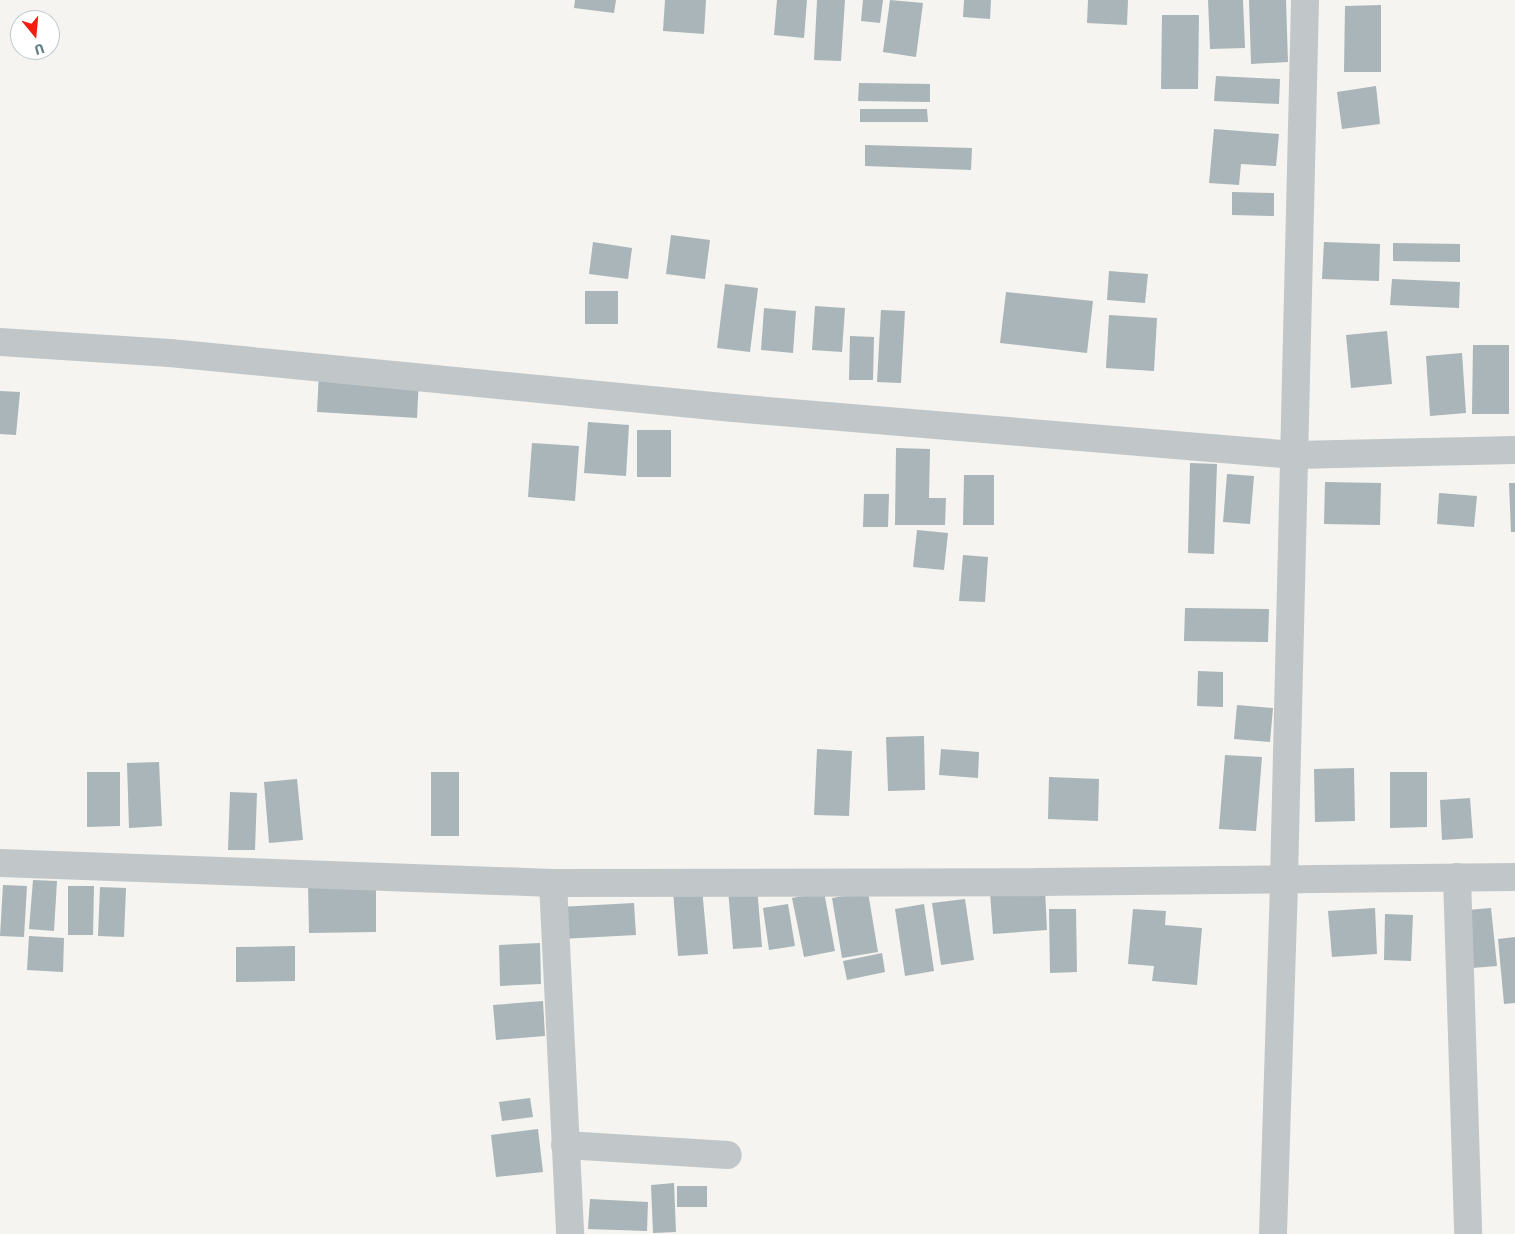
<!DOCTYPE html>
<html>
<head>
<meta charset="utf-8">
<style>
	body { margin:0 }
	#map { position:relative; width:1515px; height:1234px; overflow:hidden; background:#f5f4f0; font-family:Signika,sans-serif }
	div>[style] { position:absolute }
	.building>* { inset:0; background:#a9b5b8 }
	.minor>* { height:28px; margin:-14px; padding:0 14px; transform-origin:14px; border-radius:14px; background:#c1c7c9 }
	span { translate:-50% -50%; white-space:nowrap; text-align:center; line-height:1.15; -webkit-text-stroke:5px #fff; paint-order:stroke }
	.north { position:absolute; left:10px; top:10px; width:50px; height:50px; box-sizing:border-box; background:#fff; border:1px solid #bfcace; border-radius:50%; rotate:163deg; font-size:14px; font-weight:700; line-height:20px; text-align:center; color:#607b84 }
	.north::after { content:''; display:block; margin:auto; width:18px; height:22px; background:#f51c10; clip-path:polygon(50% 0,100% 100%,50% 72%,0 100%) }
</style>
</head>
<body>
<div id="map">
	<div class="building">
		<div style="clip-path:polygon(575px 0,616px 0,614px 13px,574px 8px)"></div>
		<div style="clip-path:polygon(665px 0,706px 0,704px 34px,663px 31px)"></div>
		<div style="clip-path:polygon(777px 0,807px 0,804px 38px,774px 35px)"></div>
		<div style="clip-path:polygon(817px 0,845px 0,841px 61px,814px 60px)"></div>
		<div style="clip-path:polygon(863px 0,883px 0,880px 23px,861px 21px)"></div>
		<div style="clip-path:polygon(890px 0,923px 3px,916px 57px,883px 52px)"></div>
		<div style="clip-path:polygon(964px 0,991px 0,990px 19px,963px 17px)"></div>
		<div style="clip-path:polygon(1088px 0,1128px 0,1127px 25px,1087px 23px)"></div>
		<div style="clip-path:polygon(1208px 0,1243px 0,1245px 48px,1210px 49px)"></div>
		<div style="clip-path:polygon(1249px 0,1286px 0,1288px 62px,1251px 64px)"></div>
		<div style="clip-path:polygon(1381px 5px,1381px 72px,1344px 72px,1345px 6px)"></div>
		<div style="clip-path:polygon(1162px 15px,1199px 15px,1198px 89px,1161px 89px)"></div>
		<div style="clip-path:polygon(1216px 76px,1280px 79px,1279px 104px,1214px 101px)"></div>
		<div style="clip-path:polygon(859px 83px,930px 84px,930px 102px,858px 101px)"></div>
		<div style="clip-path:polygon(1376px 86px,1380px 124px,1342px 129px,1337px 92px)"></div>
		<div style="clip-path:polygon(860px 109px,927px 109px,928px 122px,860px 122px)"></div>
		<div style="clip-path:polygon(1214px 129px,1279px 134px,1276px 166px,1241px 164px,1239px 185px,1209px 183px)"></div>
		<div style="clip-path:polygon(865px 145px,972px 148px,971px 170px,865px 166px)"></div>
		<div style="clip-path:polygon(1232px 192px,1274px 193px,1274px 216px,1232px 215px)"></div>
		<div style="clip-path:polygon(671px 235px,710px 240px,705px 279px,666px 274px)"></div>
		<div style="clip-path:polygon(593px 242px,632px 248px,628px 279px,589px 274px)"></div>
		<div style="clip-path:polygon(1324px 242px,1380px 244px,1379px 281px,1322px 279px)"></div>
		<div style="clip-path:polygon(1393px 243px,1460px 244px,1460px 262px,1393px 261px)"></div>
		<div style="clip-path:polygon(1109px 271px,1148px 274px,1145px 303px,1107px 300px)"></div>
		<div style="clip-path:polygon(1392px 279px,1460px 282px,1459px 308px,1390px 305px)"></div>
		<div style="clip-path:polygon(725px 284px,758px 288px,750px 352px,717px 348px)"></div>
		<div style="clip-path:polygon(585px 291px,618px 291px,618px 324px,585px 324px)"></div>
		<div style="clip-path:polygon(1006px 292px,1093px 301px,1087px 353px,1000px 343px)"></div>
		<div style="clip-path:polygon(815px 306px,845px 308px,842px 352px,812px 350px)"></div>
		<div style="clip-path:polygon(764px 308px,796px 311px,793px 353px,761px 350px)"></div>
		<div style="clip-path:polygon(881px 310px,905px 311px,901px 383px,877px 382px)"></div>
		<div style="clip-path:polygon(1109px 315px,1157px 318px,1154px 371px,1106px 368px)"></div>
		<div style="clip-path:polygon(1387px 331px,1392px 384px,1351px 388px,1346px 335px)"></div>
		<div style="clip-path:polygon(850px 336px,874px 337px,873px 380px,849px 380px)"></div>
		<div style="clip-path:polygon(1473px 345px,1509px 345px,1509px 414px,1472px 414px)"></div>
		<div style="clip-path:polygon(1462px 353px,1466px 413px,1430px 416px,1426px 356px)"></div>
		<div style="clip-path:polygon(319px 371px,419px 378px,417px 418px,317px 412px)"></div>
		<div style="clip-path:polygon(0 391px,20px 392px,16px 435px,0 434px)"></div>
		<div style="clip-path:polygon(588px 422px,629px 425px,626px 476px,584px 473px)"></div>
		<div style="clip-path:polygon(637px 430px,671px 430px,671px 477px,637px 477px)"></div>
		<div style="clip-path:polygon(532px 443px,579px 446px,575px 501px,528px 497px)"></div>
		<div style="clip-path:polygon(896px 448px,930px 449px,929px 498px,946px 498px,945px 525px,895px 525px)"></div>
		<div style="clip-path:polygon(1190px 463px,1217px 464px,1214px 554px,1188px 553px)"></div>
		<div style="clip-path:polygon(1227px 474px,1254px 476px,1250px 524px,1223px 522px)"></div>
		<div style="clip-path:polygon(964px 475px,994px 475px,994px 525px,963px 525px)"></div>
		<div style="clip-path:polygon(1325px 482px,1381px 483px,1380px 525px,1324px 524px)"></div>
		<div style="clip-path:polygon(1509px 483px,1515px 483px,1515px 532px,1511px 532px)"></div>
		<div style="clip-path:polygon(1439px 493px,1477px 496px,1474px 527px,1437px 524px)"></div>
		<div style="clip-path:polygon(864px 494px,889px 494px,888px 527px,863px 527px)"></div>
		<div style="clip-path:polygon(917px 530px,948px 533px,944px 570px,913px 567px)"></div>
		<div style="clip-path:polygon(963px 555px,988px 557px,985px 602px,959px 601px)"></div>
		<div style="clip-path:polygon(1185px 608px,1269px 609px,1268px 642px,1184px 641px)"></div>
		<div style="clip-path:polygon(1198px 671px,1223px 672px,1223px 707px,1197px 706px)"></div>
		<div style="clip-path:polygon(1237px 705px,1273px 708px,1270px 742px,1234px 739px)"></div>
		<div style="clip-path:polygon(924px 736px,925px 790px,888px 791px,886px 737px)"></div>
		<div style="clip-path:polygon(817px 749px,852px 751px,849px 816px,814px 815px)"></div>
		<div style="clip-path:polygon(941px 749px,979px 752px,978px 778px,939px 775px)"></div>
		<div style="clip-path:polygon(1225px 755px,1262px 757px,1256px 831px,1219px 829px)"></div>
		<div style="clip-path:polygon(159px 762px,162px 826px,129px 828px,127px 763px)"></div>
		<div style="clip-path:polygon(1354px 768px,1355px 821px,1315px 822px,1314px 769px)"></div>
		<div style="clip-path:polygon(87px 772px,120px 772px,120px 826px,87px 827px)"></div>
		<div style="clip-path:polygon(431px 772px,459px 772px,459px 836px,431px 836px)"></div>
		<div style="clip-path:polygon(1390px 772px,1427px 772px,1427px 827px,1390px 828px)"></div>
		<div style="clip-path:polygon(1049px 777px,1099px 779px,1098px 821px,1048px 819px)"></div>
		<div style="clip-path:polygon(297px 779px,303px 840px,269px 843px,264px 782px)"></div>
		<div style="clip-path:polygon(230px 792px,257px 793px,255px 850px,228px 850px)"></div>
		<div style="clip-path:polygon(1470px 798px,1473px 838px,1442px 840px,1440px 800px)"></div>
		<div style="clip-path:polygon(33px 880px,57px 881px,54px 931px,29px 929px)"></div>
		<div style="clip-path:polygon(308px 883px,376px 883px,376px 932px,309px 933px)"></div>
		<div style="clip-path:polygon(3px 885px,27px 886px,24px 937px,0 936px)"></div>
		<div style="clip-path:polygon(68px 886px,94px 886px,93px 935px,68px 935px)"></div>
		<div style="clip-path:polygon(100px 887px,126px 888px,124px 937px,98px 936px)"></div>
		<div style="clip-path:polygon(757px 887px,762px 947px,733px 949px,728px 889px)"></div>
		<div style="clip-path:polygon(702px 888px,708px 954px,678px 956px,673px 891px)"></div>
		<div style="clip-path:polygon(1045px 889px,1047px 930px,993px 934px,990px 892px)"></div>
		<div style="clip-path:polygon(824px 892px,835px 951px,804px 957px,792px 898px)"></div>
		<div style="clip-path:polygon(868px 892px,878px 952px,842px 958px,832px 898px)"></div>
		<div style="clip-path:polygon(965px 899px,974px 960px,941px 965px,932px 903px)"></div>
		<div style="clip-path:polygon(634px 903px,636px 935px,560px 939px,559px 907px)"></div>
		<div style="clip-path:polygon(788px 904px,795px 946px,769px 950px,763px 908px)"></div>
		<div style="clip-path:polygon(924px 904px,934px 971px,905px 976px,895px 909px)"></div>
		<div style="clip-path:polygon(1375px 908px,1377px 954px,1332px 957px,1328px 911px)"></div>
		<div style="clip-path:polygon(1491px 908px,1497px 966px,1472px 968px,1467px 910px)"></div>
		<div style="clip-path:polygon(1049px 909px,1076px 909px,1077px 972px,1050px 973px)"></div>
		<div style="clip-path:polygon(1133px 909px,1166px 911px,1165px 925px,1202px 928px,1197px 985px,1152px 981px,1154px 966px,1128px 964px)"></div>
		<div style="clip-path:polygon(1385px 914px,1413px 915px,1411px 961px,1384px 960px)"></div>
		<div style="clip-path:polygon(29px 936px,64px 938px,63px 972px,27px 970px)"></div>
		<div style="clip-path:polygon(1515px 937px,1515px 1003px,1504px 1004px,1498px 939px)"></div>
		<div style="clip-path:polygon(540px 943px,541px 984px,500px 986px,499px 945px)"></div>
		<div style="clip-path:polygon(295px 946px,295px 981px,236px 982px,236px 947px)"></div>
		<div style="clip-path:polygon(882px 953px,885px 972px,847px 980px,843px 961px)"></div>
		<div style="clip-path:polygon(543px 1001px,545px 1036px,496px 1040px,493px 1005px)"></div>
		<div style="clip-path:polygon(530px 1098px,533px 1117px,502px 1121px,499px 1102px)"></div>
		<div style="clip-path:polygon(538px 1129px,543px 1172px,496px 1177px,491px 1135px)"></div>
		<div style="clip-path:polygon(674px 1183px,676px 1232px,653px 1233px,651px 1185px)"></div>
		<div style="clip-path:polygon(677px 1186px,707px 1186px,707px 1207px,677px 1207px)"></div>
		<div style="clip-path:polygon(590px 1199px,648px 1202px,647px 1231px,588px 1229px)"></div>
	</div>
	<div class="minor">
		<div style="left:0;top:342px;width:170px;rotate:3.7deg"></div>
		<div style="left:170px;top:353px;width:566px;rotate:5.58deg"></div>
		<div style="left:733px;top:408px;width:563px;rotate:4.79deg"></div>
		<div style="left:1294px;top:455px;width:221px;rotate:-1.3deg"></div>
		<div style="left:0;top:863px;width:553px;rotate:2.07deg"></div>
		<div style="left:553px;top:883px;width:485px;rotate:-0.1deg"></div>
		<div style="left:1038px;top:882px;width:477px;rotate:-0.6deg"></div>
		<div style="left:1457px;top:877px;width:357px;rotate:88.2deg"></div>
		<div style="left:553px;top:883px;width:351px;rotate:87.2deg"></div>
		<div style="left:565px;top:1145px;width:163px;rotate:3.5deg"></div>
		<div style="left:1273px;top:1234px;width:355px;rotate:-88.2deg"></div>
		<div style="left:1284px;top:879px;width:879px;rotate:-88.63deg"></div>
	</div>
	<div class="north">U</div>
</div>
</body>
</html>
